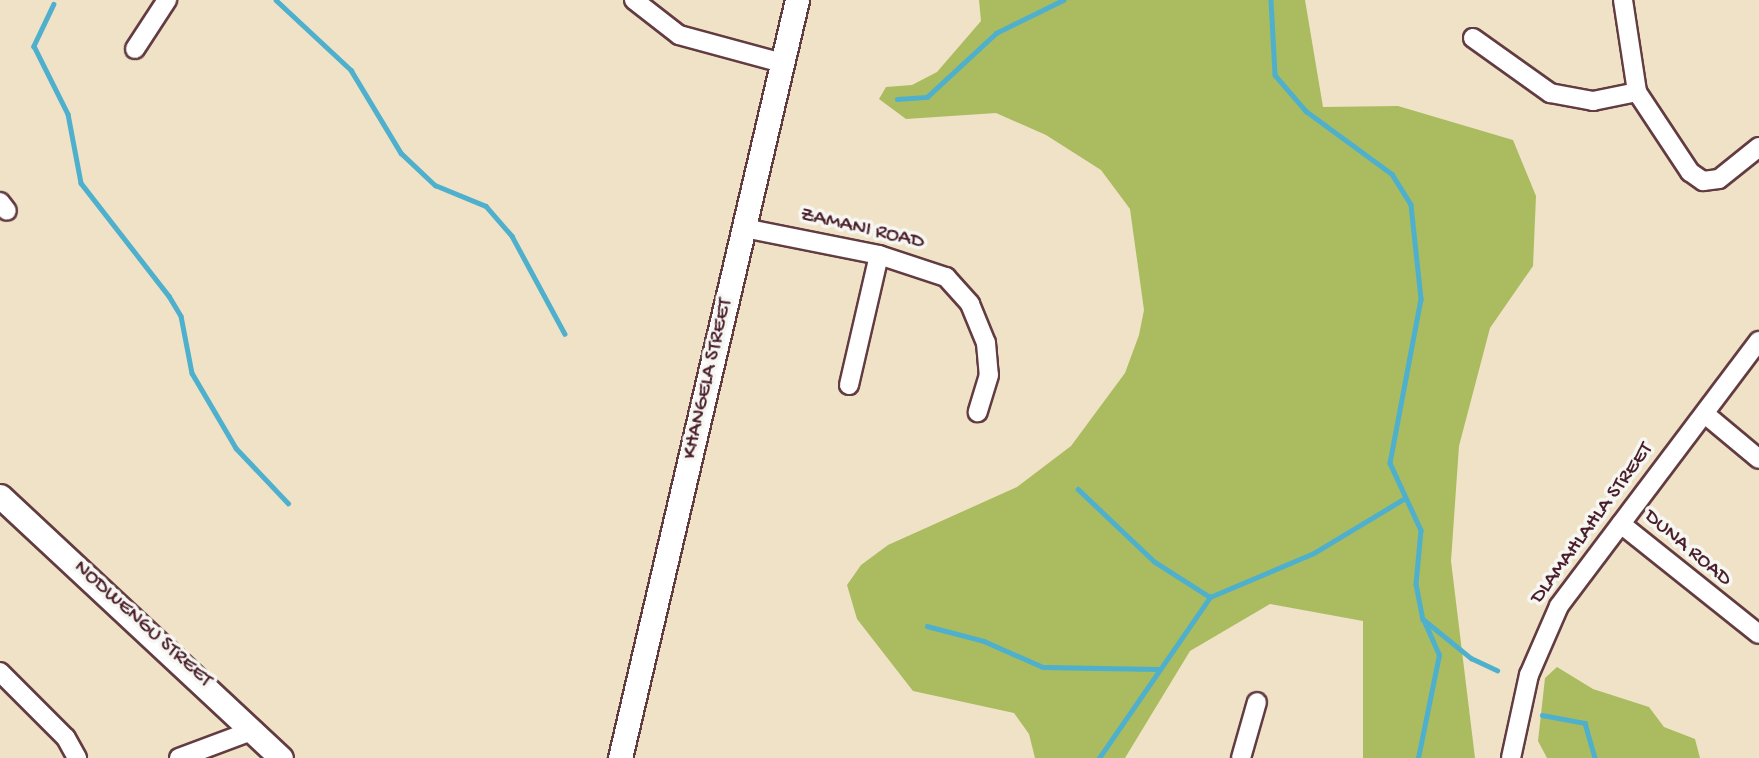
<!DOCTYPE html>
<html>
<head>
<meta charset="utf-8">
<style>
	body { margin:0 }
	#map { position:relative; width:1759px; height:758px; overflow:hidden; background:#f0e2c6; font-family:"Gochi Hand",sans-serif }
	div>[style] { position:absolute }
	.green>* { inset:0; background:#aabc5f }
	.stream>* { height:4.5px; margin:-2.25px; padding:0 2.25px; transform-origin:2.25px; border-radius:2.25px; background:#4eb0cd }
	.roads { filter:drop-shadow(2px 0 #633c42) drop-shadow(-2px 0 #633c42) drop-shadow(0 2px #633c42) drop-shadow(0 -2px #633c42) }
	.minor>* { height:18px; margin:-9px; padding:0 9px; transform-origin:9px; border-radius:9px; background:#fff }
	.tertiary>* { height:23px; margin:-11.5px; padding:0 11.5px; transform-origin:11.5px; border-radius:11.5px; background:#fff }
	span { translate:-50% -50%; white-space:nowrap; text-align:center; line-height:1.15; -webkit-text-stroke:7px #f6f6f2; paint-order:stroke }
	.street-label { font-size:21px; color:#4a1f2b }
</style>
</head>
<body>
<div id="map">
	<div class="green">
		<div style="clip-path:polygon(979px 0,1305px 0,1323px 107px,1398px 106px,1513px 140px,1536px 196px,1533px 266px,1490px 328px,1459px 446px,1451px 561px,1475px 758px,1363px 758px,1363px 621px,1270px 604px,1190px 651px,1125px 758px,1035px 758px,1029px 734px,1014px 713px,913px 691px,857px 619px,847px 585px,861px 565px,888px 545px,1017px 487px,1071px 446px,1125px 373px,1139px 335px,1144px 310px,1130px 209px,1101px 170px,1046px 135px,996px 113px,906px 119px,879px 99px,886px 87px,912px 85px,937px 72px,981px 21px)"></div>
		<div style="clip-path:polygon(1557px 667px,1593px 689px,1649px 707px,1664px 727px,1695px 739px,1700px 758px,1547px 758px,1538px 741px,1545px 678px)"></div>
	</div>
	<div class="stream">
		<div style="left:276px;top:0;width:103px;rotate:43deg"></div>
		<div style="left:351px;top:70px;width:97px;rotate:58.9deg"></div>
		<div style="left:401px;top:153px;width:47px;rotate:43.3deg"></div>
		<div style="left:435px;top:185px;width:55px;rotate:22.4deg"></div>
		<div style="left:486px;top:206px;width:40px;rotate:49deg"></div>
		<div style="left:512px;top:236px;width:111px;rotate:61.6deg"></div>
		<div style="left:1271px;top:0;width:75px;rotate:86.9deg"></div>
		<div style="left:1275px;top:75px;width:48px;rotate:49.3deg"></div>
		<div style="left:1306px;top:111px;width:107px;rotate:36.2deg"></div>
		<div style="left:1392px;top:174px;width:36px;rotate:58deg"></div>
		<div style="left:1411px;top:205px;width:95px;rotate:83.9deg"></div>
		<div style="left:1421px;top:299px;width:167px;rotate:100.7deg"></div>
		<div style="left:1390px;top:463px;width:74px;rotate:65.2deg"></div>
		<div style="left:1421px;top:530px;width:54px;rotate:95.3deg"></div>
		<div style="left:1416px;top:584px;width:36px;rotate:79deg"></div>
		<div style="left:1423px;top:619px;width:62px;rotate:39.1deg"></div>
		<div style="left:1471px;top:658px;width:29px;rotate:25deg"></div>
		<div style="left:54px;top:4px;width:47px;rotate:115.5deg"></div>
		<div style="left:34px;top:46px;width:76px;rotate:63.4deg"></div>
		<div style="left:68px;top:114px;width:70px;rotate:79.3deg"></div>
		<div style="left:81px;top:183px;width:143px;rotate:52.1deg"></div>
		<div style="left:169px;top:296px;width:23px;rotate:59deg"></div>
		<div style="left:181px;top:316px;width:58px;rotate:79.1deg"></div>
		<div style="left:192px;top:373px;width:87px;rotate:59.6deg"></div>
		<div style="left:236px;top:448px;width:76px;rotate:46.6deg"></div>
		<div style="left:897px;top:99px;width:30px;rotate:-4deg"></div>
		<div style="left:927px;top:97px;width:94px;rotate:-42.8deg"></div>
		<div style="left:996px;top:33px;width:75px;rotate:-26.2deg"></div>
		<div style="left:1078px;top:489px;width:106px;rotate:43.5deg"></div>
		<div style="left:1155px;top:562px;width:65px;rotate:32.5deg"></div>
		<div style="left:927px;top:626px;width:59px;rotate:14.7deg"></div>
		<div style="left:984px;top:641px;width:64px;rotate:23.8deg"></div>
		<div style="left:1043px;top:667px;width:115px;rotate:1deg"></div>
		<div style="left:1542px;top:715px;width:44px;rotate:10.5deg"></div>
		<div style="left:1585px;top:723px;width:36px;rotate:74deg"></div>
		<div style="left:1099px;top:758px;width:196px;rotate:-55.4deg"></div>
		<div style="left:1210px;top:597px;width:113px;rotate:-22.9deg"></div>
		<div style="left:1314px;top:553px;width:106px;rotate:-31.1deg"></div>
		<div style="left:1418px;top:758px;width:105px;rotate:-78.5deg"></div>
		<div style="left:1439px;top:655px;width:37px;rotate:-114deg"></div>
	</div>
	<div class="roads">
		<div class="minor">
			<div style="left:634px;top:0;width:57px;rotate:37.9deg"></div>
			<div style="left:679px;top:35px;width:107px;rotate:15.2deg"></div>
			<div style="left:1623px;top:0;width:93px;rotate:81.3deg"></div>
			<div style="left:1637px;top:92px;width:96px;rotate:56.5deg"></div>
			<div style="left:1690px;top:172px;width:16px;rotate:35deg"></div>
			<div style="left:1703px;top:181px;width:16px;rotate:-7deg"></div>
			<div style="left:1719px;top:179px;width:51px;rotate:-38.7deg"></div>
			<div style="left:1473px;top:38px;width:95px;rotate:35.5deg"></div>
			<div style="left:1550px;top:93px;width:44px;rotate:10.5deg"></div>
			<div style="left:1593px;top:101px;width:45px;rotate:-11.6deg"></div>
			<div style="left:135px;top:49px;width:59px;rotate:-56.9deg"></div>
			<div style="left:0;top:202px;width:11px;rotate:52deg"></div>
			<div style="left:744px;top:228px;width:138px;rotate:11.3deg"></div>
			<div style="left:879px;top:255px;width:71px;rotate:18.2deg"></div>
			<div style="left:946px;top:277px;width:36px;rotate:48deg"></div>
			<div style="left:970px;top:304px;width:42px;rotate:67.7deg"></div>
			<div style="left:986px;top:343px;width:32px;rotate:85deg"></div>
			<div style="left:989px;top:375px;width:39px;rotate:107deg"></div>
			<div style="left:849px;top:385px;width:133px;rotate:-77deg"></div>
			<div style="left:1705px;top:414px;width:70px;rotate:39.8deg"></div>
			<div style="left:1621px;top:524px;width:176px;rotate:38.6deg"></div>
			<div style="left:0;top:672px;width:93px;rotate:45deg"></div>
			<div style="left:66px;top:738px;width:23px;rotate:61deg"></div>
			<div style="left:179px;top:758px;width:80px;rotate:-20.5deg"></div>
			<div style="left:1241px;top:758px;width:58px;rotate:-74.1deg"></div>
			<div style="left:1511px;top:758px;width:85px;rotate:-77.8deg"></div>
			<div style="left:1529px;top:675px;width:75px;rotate:-66.5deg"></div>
			<div style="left:1559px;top:606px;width:332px;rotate:-53deg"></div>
		</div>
		<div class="tertiary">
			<div style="left:0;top:496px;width:384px;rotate:43deg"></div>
			<div style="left:620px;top:758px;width:778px;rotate:-76.86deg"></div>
		</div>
	</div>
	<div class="street-label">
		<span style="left:862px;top:230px;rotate:13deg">ZAMANI ROAD</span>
		<span style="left:709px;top:379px;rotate:-77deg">KHANGELA STREET</span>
		<span style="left:1593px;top:524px;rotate:-54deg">DLAMAHLAHLA STREET</span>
		<span style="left:1687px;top:549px;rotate:40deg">DUNA ROAD</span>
		<span style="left:142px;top:625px;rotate:42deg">NODWENGU STREET</span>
	</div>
</div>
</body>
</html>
